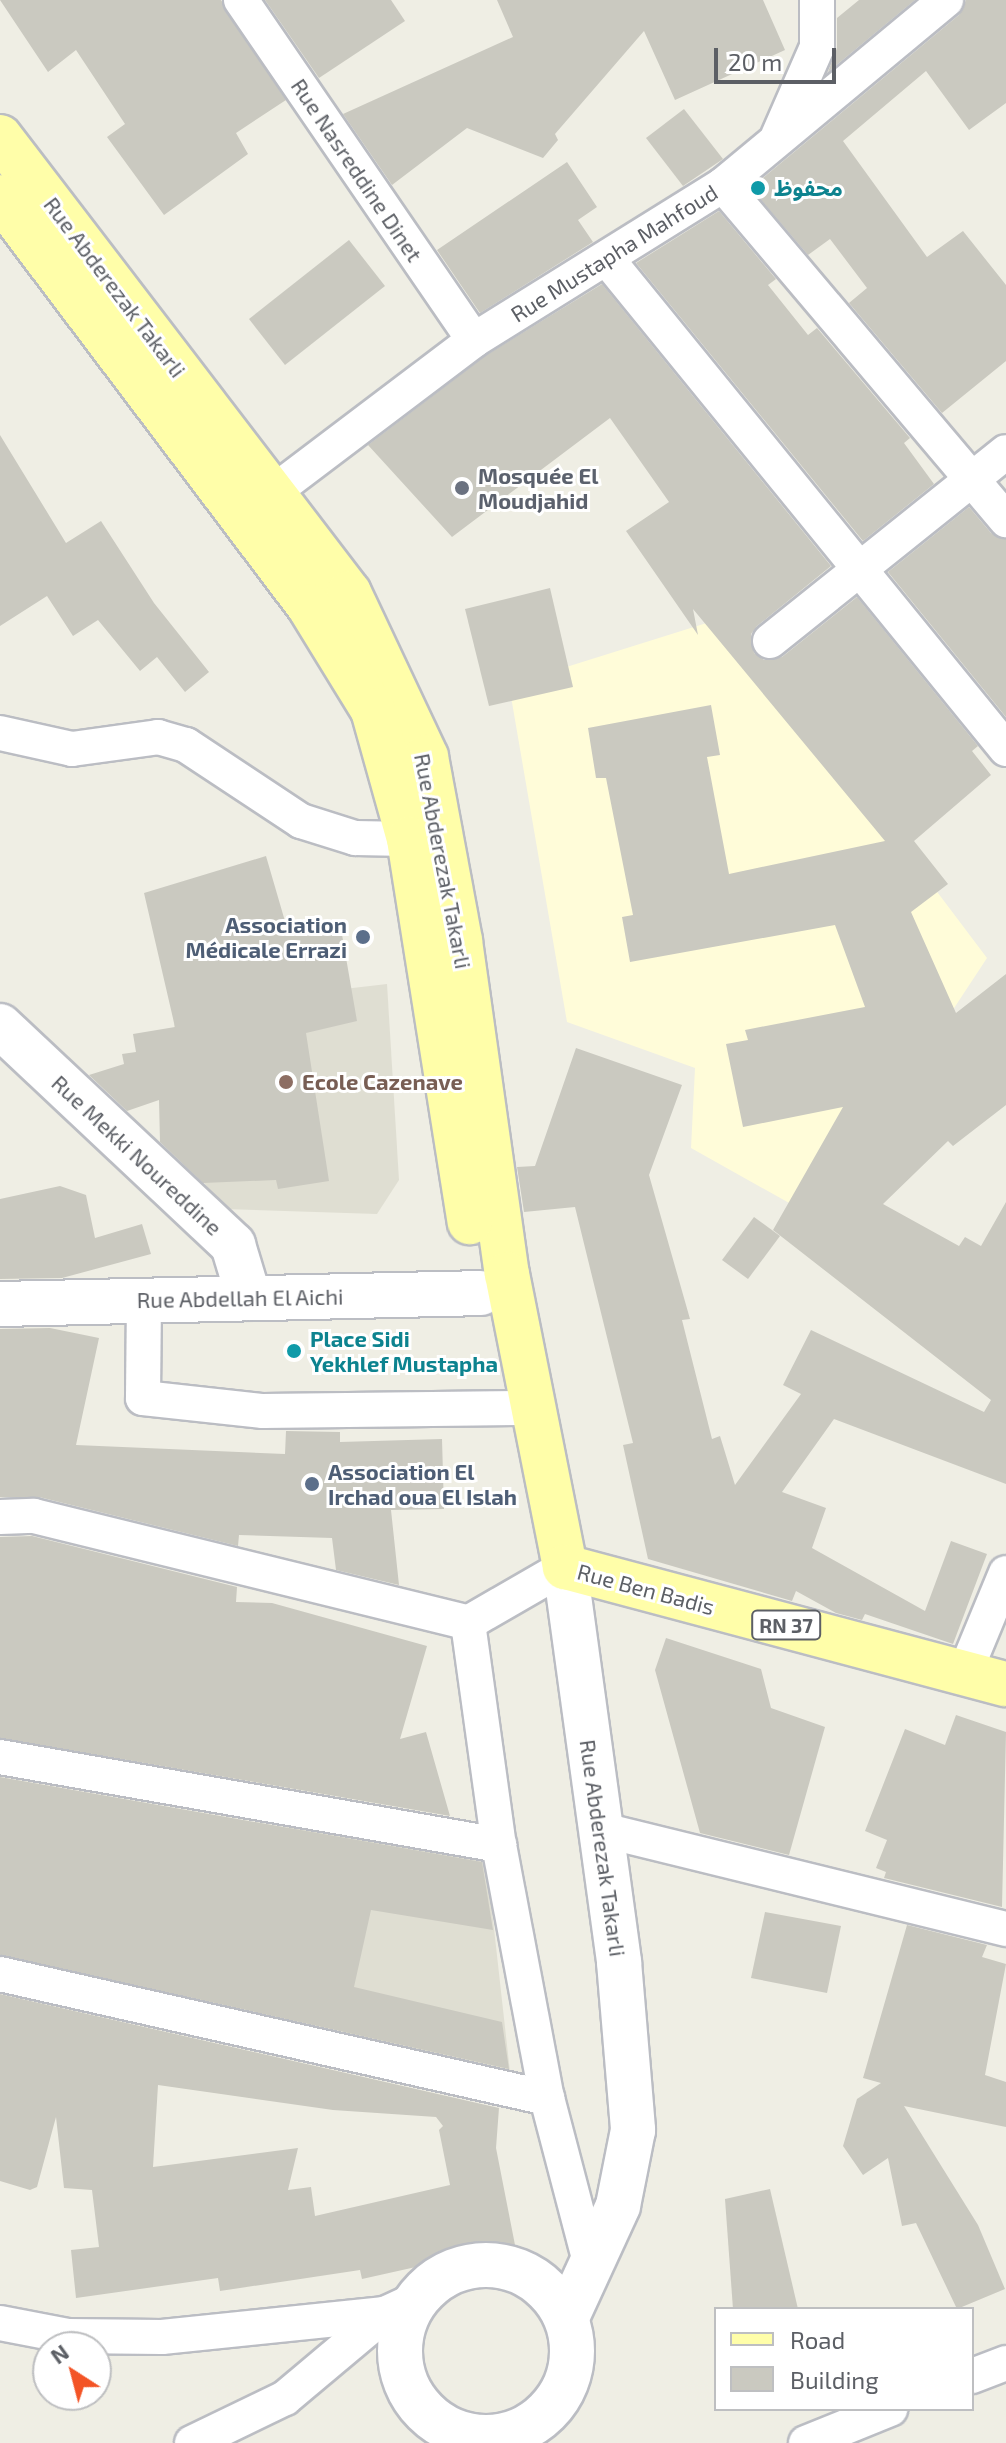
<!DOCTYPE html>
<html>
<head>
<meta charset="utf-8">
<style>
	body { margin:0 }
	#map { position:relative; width:1006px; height:2443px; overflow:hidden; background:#efeee4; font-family:"Exo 2","Noto Sans Arabic",sans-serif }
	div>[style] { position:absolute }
	.commercial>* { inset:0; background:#fffcd9 }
	.education>* { inset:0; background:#dfded2 }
	.building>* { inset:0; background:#cac9c0 }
	.roads { filter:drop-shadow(2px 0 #bbbdc3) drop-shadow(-2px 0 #bbbdc3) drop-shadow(0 2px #bbbdc3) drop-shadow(0 -2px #bbbdc3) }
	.street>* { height:34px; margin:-17px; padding:0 17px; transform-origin:17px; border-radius:17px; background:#fff }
	.secondary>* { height:44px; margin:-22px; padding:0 22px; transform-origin:22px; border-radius:22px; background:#fff }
	.secondary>.ring { margin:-22px; padding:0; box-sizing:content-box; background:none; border:44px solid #fff; border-radius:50% }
	.primary>* { height:44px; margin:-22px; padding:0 22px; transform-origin:22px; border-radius:22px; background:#fffea9 }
	.dots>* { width:22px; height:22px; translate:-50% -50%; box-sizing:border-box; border:4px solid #fff; border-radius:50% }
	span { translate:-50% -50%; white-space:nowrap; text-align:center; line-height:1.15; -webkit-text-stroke:6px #fff; paint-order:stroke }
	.shield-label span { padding:2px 6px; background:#fff; border:2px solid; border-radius:6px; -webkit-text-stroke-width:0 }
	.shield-label { font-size:20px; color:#5c5f65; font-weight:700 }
	.street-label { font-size:22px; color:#5c5f65 }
	.culture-label { font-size:22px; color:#0d838f; font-weight:700 }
	.left { translate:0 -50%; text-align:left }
	.worship-label { font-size:22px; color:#5b616d; font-weight:700 }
	.service-label { font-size:22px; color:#4e5e75; font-weight:700 }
	.right { translate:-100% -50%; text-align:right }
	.education-label { font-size:22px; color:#785e54; font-weight:700 }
	.legend { position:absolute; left:714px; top:2307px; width:260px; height:104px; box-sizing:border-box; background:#fff; border:2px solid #bebfc1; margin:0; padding:10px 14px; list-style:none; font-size:24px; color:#5c5f65 }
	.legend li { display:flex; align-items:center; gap:16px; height:40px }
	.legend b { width:40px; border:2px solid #bebfc1 }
	.north { position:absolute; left:32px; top:2331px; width:80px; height:80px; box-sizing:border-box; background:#fff; border:2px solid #bebfc1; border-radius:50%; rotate:324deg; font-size:22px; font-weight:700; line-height:32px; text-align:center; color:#5c5f65 }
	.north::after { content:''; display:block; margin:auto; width:28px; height:36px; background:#f35426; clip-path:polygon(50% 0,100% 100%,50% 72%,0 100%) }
	.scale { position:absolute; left:714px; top:48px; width:122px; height:36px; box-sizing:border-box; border:4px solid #5c5f65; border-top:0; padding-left:10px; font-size:24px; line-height:28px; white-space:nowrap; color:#5c5f65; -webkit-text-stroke:6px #fff; paint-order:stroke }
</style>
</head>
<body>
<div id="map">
	<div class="commercial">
		<div style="clip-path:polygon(729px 616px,987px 958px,816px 1218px,691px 1148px,695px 1068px,567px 1022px,509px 685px)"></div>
	</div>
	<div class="education">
		<div style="clip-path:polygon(387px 984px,399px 1180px,377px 1214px,224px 1209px,183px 1155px,173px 1009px)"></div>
		<div style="clip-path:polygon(287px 1821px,486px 1857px,510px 2072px,344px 2033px,354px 1987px,286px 1873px)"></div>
	</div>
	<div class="building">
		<div style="clip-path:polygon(0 0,221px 0,286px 100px,236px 133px,248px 154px,164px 215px,107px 137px,125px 124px,76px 50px,48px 72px)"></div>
		<div style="clip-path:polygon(265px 0,391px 0,405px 21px,319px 78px)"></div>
		<div style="clip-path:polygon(497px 0,763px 0,785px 50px,675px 100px,644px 31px,555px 134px,558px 140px,543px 158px,467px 128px,392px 185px,343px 114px,513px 37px)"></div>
		<div style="clip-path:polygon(859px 0,915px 0,828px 72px,837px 48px,837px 18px)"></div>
		<div style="clip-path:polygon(966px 0,1006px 0,1006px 103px,969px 130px,926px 71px,843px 141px,927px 257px,963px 231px,1006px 285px,1006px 361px,942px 413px,849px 303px,867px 288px,830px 239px,808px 255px,751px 188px,959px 15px)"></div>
		<div style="clip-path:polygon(684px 109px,723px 159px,683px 186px,646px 138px)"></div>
		<div style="clip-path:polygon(567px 162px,597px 207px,578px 220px,593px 242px,480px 313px,437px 250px)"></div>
		<div style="clip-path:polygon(719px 211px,776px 279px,768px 285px,808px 335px,817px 328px,910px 438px,904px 443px,934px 484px,863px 541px,636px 263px)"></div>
		<div style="clip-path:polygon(349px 240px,385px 286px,285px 365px,249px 319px)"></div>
		<div style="clip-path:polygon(602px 284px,831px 566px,757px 626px,751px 634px,754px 653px,764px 660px,782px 657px,857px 597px,978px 746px,972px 751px,991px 775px,914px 841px,948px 884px,911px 912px,956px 1013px,1006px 974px,1006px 1105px,953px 1146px,948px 1141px,883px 1204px,959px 1246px,965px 1237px,981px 1246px,1006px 1202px,1006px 1484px,834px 1419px,782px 1492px,826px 1508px,812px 1548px,925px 1611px,951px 1541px,987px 1554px,953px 1644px,865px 1614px,862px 1620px,836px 1613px,796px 1591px,792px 1601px,648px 1559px,623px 1445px,633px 1443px,575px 1207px,524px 1212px,517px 1167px,535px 1166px,576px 1048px,682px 1085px,649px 1175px,690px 1319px,682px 1320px,712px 1439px,720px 1436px,735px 1485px,801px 1394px,783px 1385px,811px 1330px,984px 1412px,991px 1400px,773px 1230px,843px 1107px,743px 1127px,726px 1044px,748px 1040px,745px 1030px,865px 1007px,835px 925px,630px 962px,622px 917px,633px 915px,606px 778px,596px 778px,588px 728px,711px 705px,720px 755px,707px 757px,729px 874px,885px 841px,693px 609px,698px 635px,626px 531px,669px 502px,610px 418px,452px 537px,368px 445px,485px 356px)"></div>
		<div style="clip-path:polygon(0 435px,66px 543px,101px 521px,154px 603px,209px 672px,185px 692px,157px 657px,140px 671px,98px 620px,73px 636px,47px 596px,0 626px)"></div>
		<div style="clip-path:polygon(969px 507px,991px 533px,1006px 539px,1006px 717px,888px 572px)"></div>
		<div style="clip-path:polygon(550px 588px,573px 687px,489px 706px,465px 609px)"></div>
		<div style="clip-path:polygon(266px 856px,289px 935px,340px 923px,357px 1021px,306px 1033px,329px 1181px,278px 1189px,276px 1180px,203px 1183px,160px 1142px,159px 1100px,127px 1111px,89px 1075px,124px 1064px,122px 1054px,136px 1052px,133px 1034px,175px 1027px,144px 893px)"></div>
		<div style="clip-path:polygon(60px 1186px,86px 1195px,95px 1238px,142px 1224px,151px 1254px,62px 1278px,0 1279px,0 1199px)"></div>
		<div style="clip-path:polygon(754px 1217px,780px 1236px,748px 1279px,722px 1260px)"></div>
		<div style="clip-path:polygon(50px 1328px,99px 1338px,76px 1445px,285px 1454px,286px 1431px,340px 1432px,340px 1442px,442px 1439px,444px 1509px,391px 1510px,399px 1585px,336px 1570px,332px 1538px,239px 1535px,238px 1546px,39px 1497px,0 1497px,0 1329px)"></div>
		<div style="clip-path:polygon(32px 1536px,237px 1587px,236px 1602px,272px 1603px,427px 1646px,400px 1739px,426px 1732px,450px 1816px,0 1738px,0 1537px)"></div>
		<div style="clip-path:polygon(666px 1638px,761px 1669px,771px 1708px,825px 1727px,789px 1855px,700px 1833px,655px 1670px)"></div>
		<div style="clip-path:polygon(956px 1715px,1006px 1732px,1002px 1907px,884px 1878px,886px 1872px,876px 1868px,887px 1840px,865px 1831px,905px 1729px,945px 1745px)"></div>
		<div style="clip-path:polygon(0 1777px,482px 1862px,493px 1930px,371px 1910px,354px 1987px,502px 2022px,509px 2069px,0 1955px)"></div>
		<div style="clip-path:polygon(765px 1912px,841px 1926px,827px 1993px,751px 1978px)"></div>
		<div style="clip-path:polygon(907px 1925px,987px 1945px,982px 1957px,1006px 1964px,985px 2075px,1006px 2082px,1006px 2127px,904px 2106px,978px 2225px,1005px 2289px,957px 2309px,916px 2223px,902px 2226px,888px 2158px,863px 2175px,843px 2146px,857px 2099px,881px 2083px,863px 2078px)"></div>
		<div style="clip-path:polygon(evenodd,0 1994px,499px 2108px,496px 2148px,515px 2245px,362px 2279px,360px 2270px,220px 2291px,218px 2278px,76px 2298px,71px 2250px,99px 2247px,92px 2190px,64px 2188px,56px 2117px,37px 2187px,30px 2190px,0 2181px,0 1994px,158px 2085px,333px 2110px,436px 2117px,443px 2126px,439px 2130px,450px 2185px,315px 2216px,311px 2187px,288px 2190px,298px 2148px,153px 2167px,158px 2085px)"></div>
		<div style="clip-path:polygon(770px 2189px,798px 2309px,733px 2309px,725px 2199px)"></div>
	</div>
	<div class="roads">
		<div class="street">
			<div style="left:241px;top:0;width:412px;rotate:55.6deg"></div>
			<div style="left:778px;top:136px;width:97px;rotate:-66.3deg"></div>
			<div style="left:817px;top:47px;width:47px;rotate:-90deg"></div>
			<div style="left:723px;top:185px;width:439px;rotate:49.8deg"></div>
			<div style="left:607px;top:259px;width:632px;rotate:50.84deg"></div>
			<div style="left:272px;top:493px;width:253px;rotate:-37.1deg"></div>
			<div style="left:474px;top:340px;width:293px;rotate:-31.9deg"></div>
			<div style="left:723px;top:185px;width:290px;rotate:-39.7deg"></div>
			<div style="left:770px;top:641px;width:302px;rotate:-38.7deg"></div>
			<div style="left:0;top:733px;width:74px;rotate:12.5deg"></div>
			<div style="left:72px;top:749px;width:87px;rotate:-7.9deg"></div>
			<div style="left:158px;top:737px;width:29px;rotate:16deg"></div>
			<div style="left:186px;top:745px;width:138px;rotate:33.5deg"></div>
			<div style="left:301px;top:821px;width:57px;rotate:17.5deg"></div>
			<div style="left:355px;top:838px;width:54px;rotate:1.1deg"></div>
			<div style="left:144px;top:1300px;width:98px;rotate:90.6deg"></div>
			<div style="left:143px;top:1398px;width:121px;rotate:6.2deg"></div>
			<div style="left:263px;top:1411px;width:254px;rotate:-0.7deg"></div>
			<div style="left:0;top:1517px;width:34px;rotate:-2deg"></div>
			<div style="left:34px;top:1516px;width:447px;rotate:13.8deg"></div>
			<div style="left:565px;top:1567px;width:112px;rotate:150deg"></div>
			<div style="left:468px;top:1623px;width:224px;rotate:82.1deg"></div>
			<div style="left:499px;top:1845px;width:258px;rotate:79.3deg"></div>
			<div style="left:547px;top:2098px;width:177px;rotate:75.3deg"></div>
			<div style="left:965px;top:1672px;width:107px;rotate:-67.5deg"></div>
			<div style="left:0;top:1757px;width:507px;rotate:10deg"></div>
			<div style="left:599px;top:1829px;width:419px;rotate:13.8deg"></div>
			<div style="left:0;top:1974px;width:561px;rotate:12.77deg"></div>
			<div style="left:0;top:2323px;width:69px;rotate:10.8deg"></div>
			<div style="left:68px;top:2336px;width:94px;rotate:0.6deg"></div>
			<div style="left:162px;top:2337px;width:224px;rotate:-5.9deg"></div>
			<div style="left:385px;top:2314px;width:31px;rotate:-25deg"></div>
			<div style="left:972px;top:2376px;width:36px;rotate:-21deg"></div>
			<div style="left:192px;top:2443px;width:103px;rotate:-25.8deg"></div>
			<div style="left:285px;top:2398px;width:131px;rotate:-40deg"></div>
			<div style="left:806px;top:2443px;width:91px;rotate:-22deg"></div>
		</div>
		<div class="secondary">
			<div style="left:0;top:1026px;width:320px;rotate:43.2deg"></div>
			<div style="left:233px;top:1245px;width:55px;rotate:73.2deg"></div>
			<div style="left:0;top:1304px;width:481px;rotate:-1.3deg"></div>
			<div style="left:565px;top:1567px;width:399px;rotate:82.2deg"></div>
			<div style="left:619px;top:1962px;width:169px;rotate:85.2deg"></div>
			<div style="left:633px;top:2130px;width:77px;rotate:101.2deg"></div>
			<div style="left:618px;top:2206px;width:122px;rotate:114.7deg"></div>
			<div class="ring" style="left:400px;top:2265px;width:128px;height:128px"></div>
		</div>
		<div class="primary">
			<div style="left:0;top:137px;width:574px;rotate:52.57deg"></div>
			<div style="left:349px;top:593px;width:181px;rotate:64.8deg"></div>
			<div style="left:426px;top:757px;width:187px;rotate:79.5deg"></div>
			<div style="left:460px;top:941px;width:336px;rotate:82deg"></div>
			<div style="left:507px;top:1274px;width:299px;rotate:78.8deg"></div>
			<div style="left:0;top:197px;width:513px;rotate:52.93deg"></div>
			<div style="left:309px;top:606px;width:122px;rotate:58.4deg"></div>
			<div style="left:373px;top:710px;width:134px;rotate:74.4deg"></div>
			<div style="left:409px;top:839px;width:388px;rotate:81deg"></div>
			<div style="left:565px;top:1567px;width:456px;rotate:14.9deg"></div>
		</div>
	</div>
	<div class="dots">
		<div style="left:758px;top:188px;background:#0f9aa8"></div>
		<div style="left:462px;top:488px;background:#6b7280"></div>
		<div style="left:363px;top:937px;background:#5c6f8a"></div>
		<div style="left:286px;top:1082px;background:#8d6e63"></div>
		<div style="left:294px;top:1351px;background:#0f9aa8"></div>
		<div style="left:312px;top:1484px;background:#5c6f8a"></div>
	</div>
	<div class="shield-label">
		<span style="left:786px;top:1625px">RN 37</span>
	</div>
	<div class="street-label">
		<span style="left:357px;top:170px;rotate:56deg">Rue Nasreddine Dinet</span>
		<span style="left:614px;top:253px;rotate:-32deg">Rue Mustapha Mahfoud</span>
		<span style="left:115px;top:287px;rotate:53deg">Rue Abderezak Takarli</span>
		<span style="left:443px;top:861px;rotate:79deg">Rue Abderezak Takarli</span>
		<span style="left:137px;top:1155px;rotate:43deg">Rue Mekki Noureddine</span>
		<span style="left:240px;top:1298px;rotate:-1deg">Rue Abdellah El Aichi</span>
		<span style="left:646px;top:1589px;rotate:15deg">Rue Ben Badis</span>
		<span style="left:603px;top:1848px;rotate:82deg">Rue Abderezak Takarli</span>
	</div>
	<div class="culture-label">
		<span class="left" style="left:774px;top:188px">محفوظ</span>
		<span class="left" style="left:310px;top:1351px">Place Sidi<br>Yekhlef Mustapha</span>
	</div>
	<div class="worship-label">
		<span class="left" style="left:478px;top:488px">Mosquée El<br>Moudjahid</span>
	</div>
	<div class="service-label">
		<span class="right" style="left:347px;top:937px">Association<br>Médicale Errazi</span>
		<span class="left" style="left:328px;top:1484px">Association El<br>Irchad oua El Islah</span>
	</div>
	<div class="education-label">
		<span class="left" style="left:302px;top:1082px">Ecole Cazenave</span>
	</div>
	<ul class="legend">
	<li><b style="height:10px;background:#fffea9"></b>Road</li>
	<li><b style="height:22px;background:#cac9c0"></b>Building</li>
	</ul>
	<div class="north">N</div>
	<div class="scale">20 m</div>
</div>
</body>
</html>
